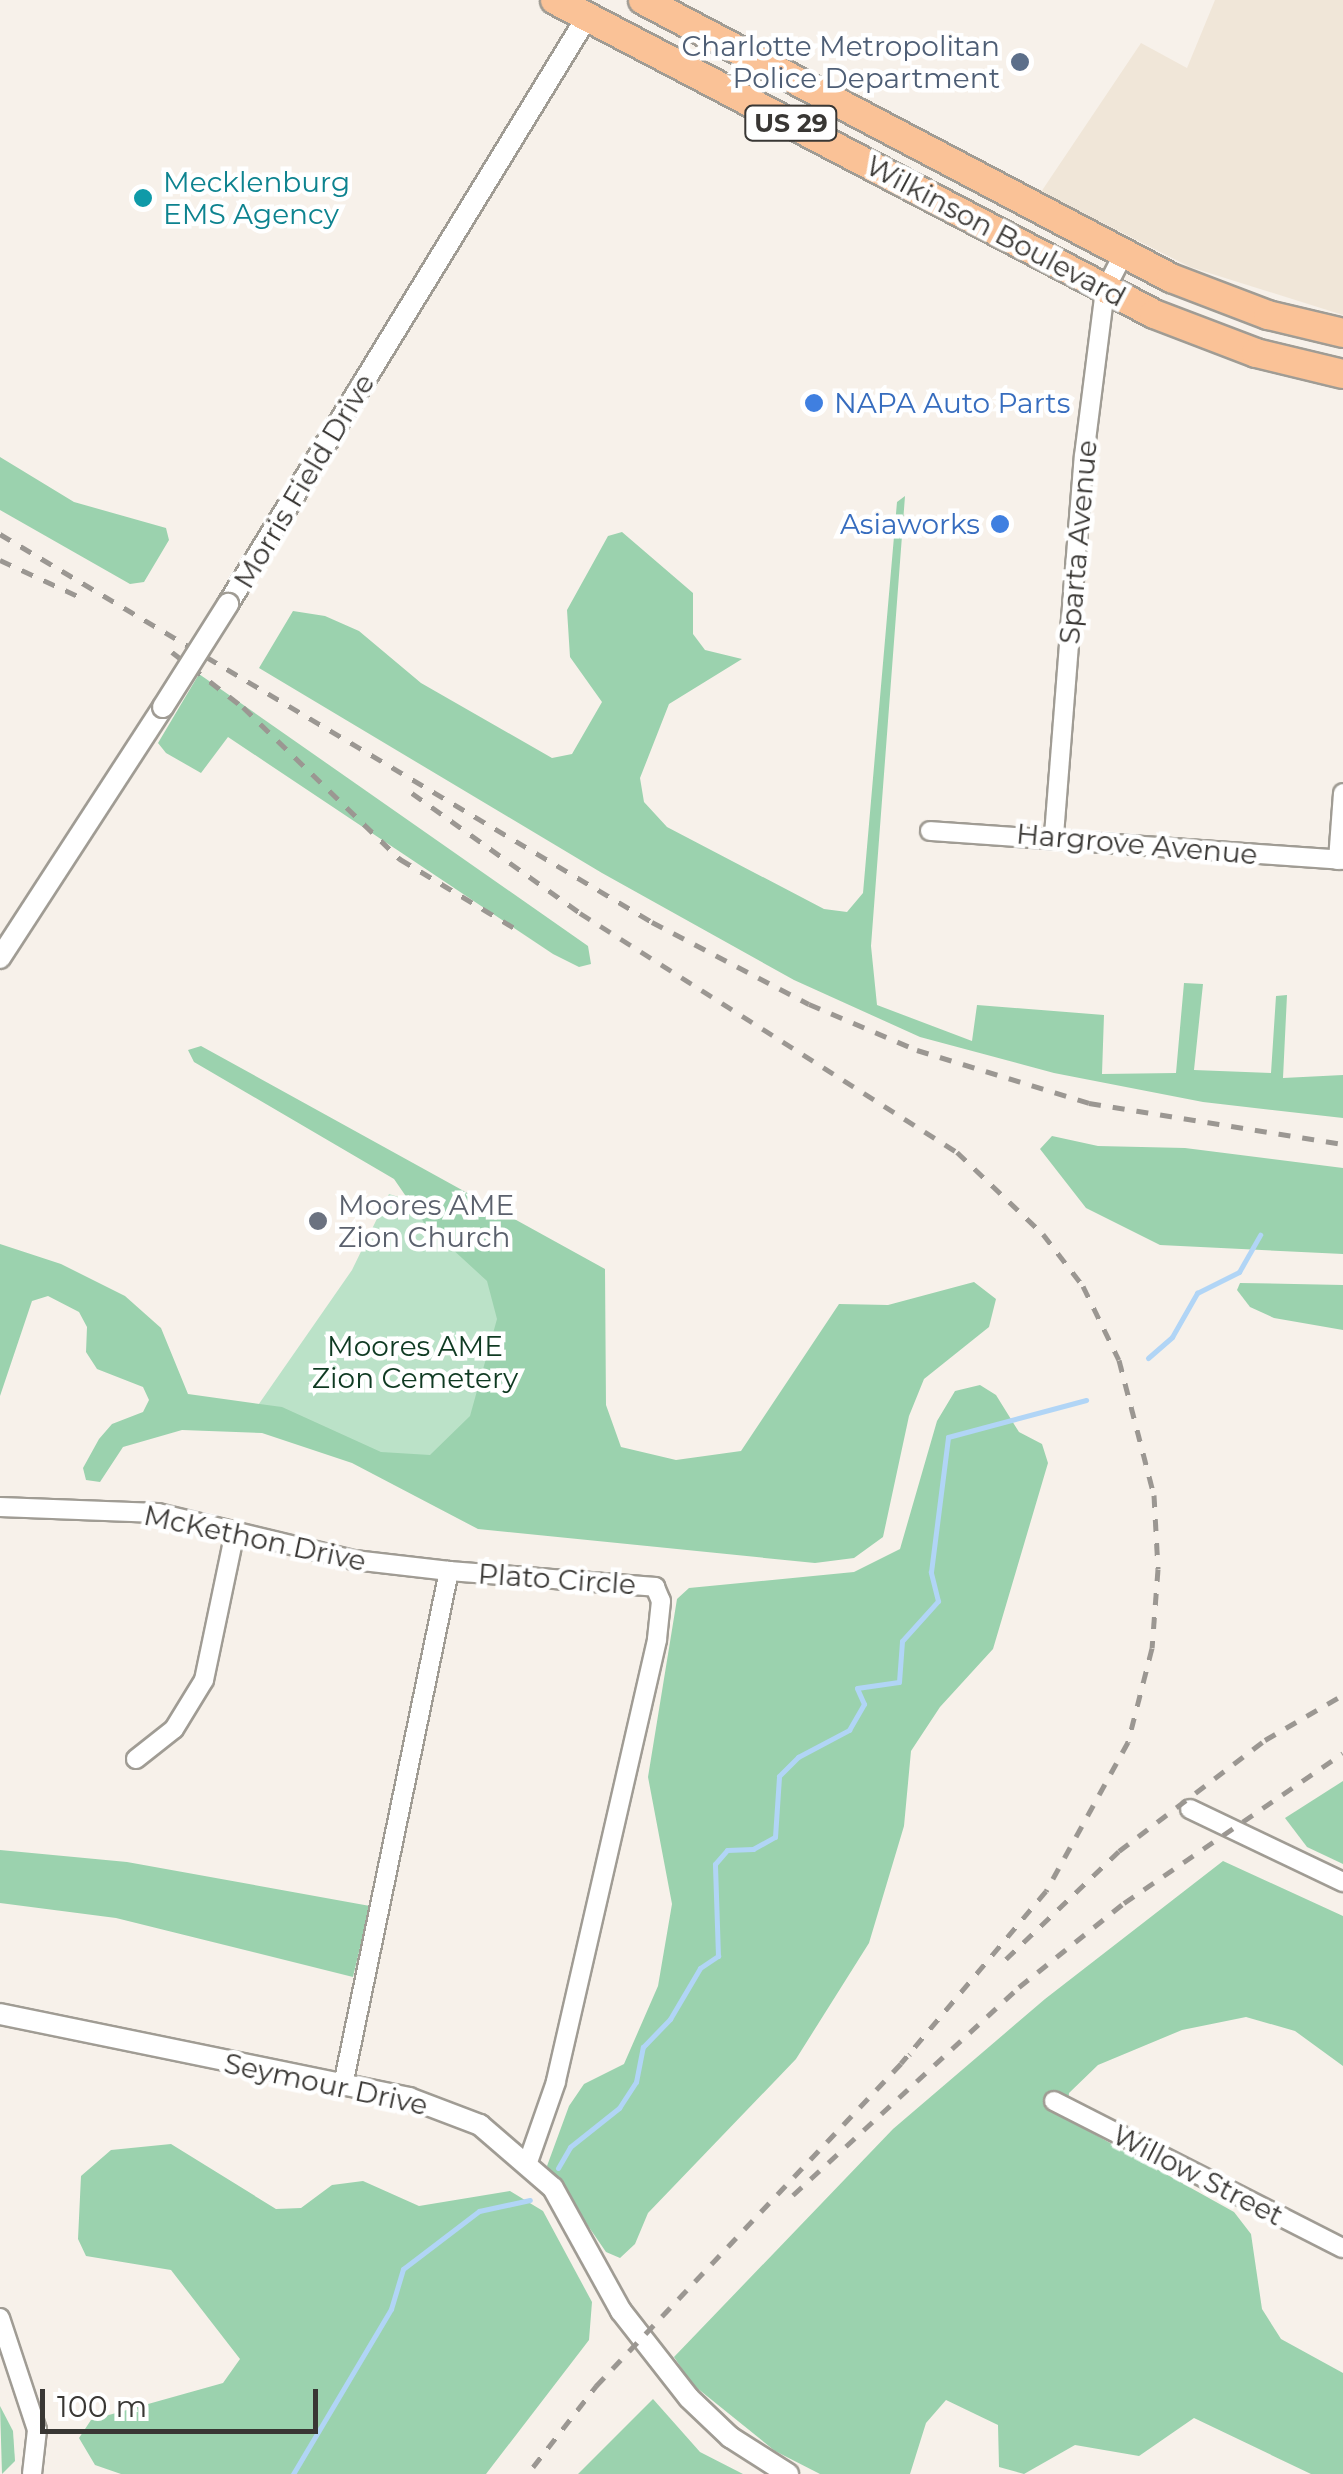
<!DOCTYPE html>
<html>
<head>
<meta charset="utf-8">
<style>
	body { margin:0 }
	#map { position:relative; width:1343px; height:2474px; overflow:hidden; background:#f7f1ea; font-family:Montserrat,sans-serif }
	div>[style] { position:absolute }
	.built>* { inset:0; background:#f0e6d8 }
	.green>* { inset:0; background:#bbe2c8 }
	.forest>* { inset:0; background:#9bd2ae }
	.stream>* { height:5px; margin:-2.5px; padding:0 2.5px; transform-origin:2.5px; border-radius:2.5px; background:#b1d5f6 }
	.roads { filter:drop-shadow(2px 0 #a09c94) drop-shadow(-2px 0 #a09c94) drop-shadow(0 2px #a09c94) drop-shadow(0 -2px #a09c94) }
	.minor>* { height:18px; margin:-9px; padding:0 9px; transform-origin:9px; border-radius:9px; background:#fff }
	.tertiary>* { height:20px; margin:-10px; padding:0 10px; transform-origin:10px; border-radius:10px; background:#fff }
	.primary>* { height:28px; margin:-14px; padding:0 14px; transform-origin:14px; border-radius:14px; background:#fac297 }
	.rail>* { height:5px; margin-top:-2.5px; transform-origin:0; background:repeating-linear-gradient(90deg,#9b9792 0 12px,transparent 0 24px) }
	.bridges { filter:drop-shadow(2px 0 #a09c94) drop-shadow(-2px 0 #a09c94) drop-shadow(0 2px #a09c94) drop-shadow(0 -2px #a09c94) }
	.tertiary-bridge>* { height:20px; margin:-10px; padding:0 10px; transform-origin:10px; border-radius:10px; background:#fff }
	.dots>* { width:28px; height:28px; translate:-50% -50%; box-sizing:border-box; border:5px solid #fff; border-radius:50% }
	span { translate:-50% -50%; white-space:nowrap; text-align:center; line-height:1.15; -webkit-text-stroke:9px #fff; paint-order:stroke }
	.shield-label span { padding:2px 8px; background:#fff; border:2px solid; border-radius:8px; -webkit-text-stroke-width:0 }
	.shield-label { font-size:25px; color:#393734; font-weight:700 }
	.service-label { font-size:28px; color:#4e5e75 }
	.right { translate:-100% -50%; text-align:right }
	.culture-label { font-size:28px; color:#0d838f }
	.left { translate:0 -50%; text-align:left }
	.street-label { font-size:28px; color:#393734 }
	.shop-label { font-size:28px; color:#366cbe }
	.worship-label { font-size:28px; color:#5b616d }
	.park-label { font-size:28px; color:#0f3a22 }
	.scale { position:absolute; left:40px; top:2389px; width:278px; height:45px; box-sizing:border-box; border:5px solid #393734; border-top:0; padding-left:12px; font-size:30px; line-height:35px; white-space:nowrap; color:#393734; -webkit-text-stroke:8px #fff; paint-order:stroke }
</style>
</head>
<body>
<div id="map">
	<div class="built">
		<div style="clip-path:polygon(1215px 0,1343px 0,1343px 315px,1190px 267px,1041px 192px,1141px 43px,1187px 68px)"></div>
	</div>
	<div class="green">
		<div style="clip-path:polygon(389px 1194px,514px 1233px,470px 1499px,254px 1411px,352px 1270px)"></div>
	</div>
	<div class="forest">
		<div style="clip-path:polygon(0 457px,74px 502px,166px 528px,169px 540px,144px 582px,130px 584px,0 510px)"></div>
		<div style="clip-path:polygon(905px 496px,871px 946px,877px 1005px,972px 1041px,977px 1005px,1104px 1015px,1102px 1074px,1176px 1073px,1184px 983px,1203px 984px,1194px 1070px,1271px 1073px,1276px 996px,1287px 995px,1283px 1078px,1343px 1075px,1343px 1118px,1203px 1102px,1054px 1073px,920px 1037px,794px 980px,602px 873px,259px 668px,293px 611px,325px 616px,359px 631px,421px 683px,552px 758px,572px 754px,602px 702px,570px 657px,567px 610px,608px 536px,622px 532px,693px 593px,693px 634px,705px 650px,742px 659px,669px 704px,640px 778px,644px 802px,667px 827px,824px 909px,847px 912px,863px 893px,897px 502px)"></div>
		<div style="clip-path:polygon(199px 674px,588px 946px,591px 964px,579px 967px,553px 954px,228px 737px,201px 773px,166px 753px,158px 743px)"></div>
		<div style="clip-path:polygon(201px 1046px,605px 1269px,606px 1405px,621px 1447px,676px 1460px,741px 1451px,839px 1304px,888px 1305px,974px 1282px,996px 1299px,989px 1327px,924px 1379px,909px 1416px,883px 1537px,854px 1558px,815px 1563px,478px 1529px,352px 1463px,262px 1433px,182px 1430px,123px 1447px,100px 1482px,86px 1480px,83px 1468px,99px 1439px,112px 1424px,143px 1412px,149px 1400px,143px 1387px,97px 1369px,86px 1352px,87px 1327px,79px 1312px,48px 1296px,32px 1301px,0 1396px,0 1244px,61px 1264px,125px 1296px,161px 1328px,188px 1394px,282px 1407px,381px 1452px,430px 1455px,470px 1416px,497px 1319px,487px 1281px,425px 1224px,394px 1179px,194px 1062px,188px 1050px)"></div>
		<div style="clip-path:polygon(1052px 1136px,1098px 1146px,1185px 1148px,1343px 1168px,1343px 1254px,1160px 1245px,1086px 1208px,1040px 1149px)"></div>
		<div style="clip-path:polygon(1240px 1283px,1343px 1285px,1343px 1330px,1274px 1318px,1250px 1307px,1237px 1290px)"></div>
		<div style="clip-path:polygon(980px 1385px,996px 1395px,1019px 1432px,1042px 1444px,1048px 1463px,993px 1649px,940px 1707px,911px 1751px,904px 1826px,869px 1943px,796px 2059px,648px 2213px,635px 2244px,620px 2258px,606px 2252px,547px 2166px,569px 2106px,584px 2084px,624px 2064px,658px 1986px,672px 1904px,648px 1777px,677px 1599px,689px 1588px,854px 1572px,900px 1549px,937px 1421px,955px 1391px)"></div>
		<div style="clip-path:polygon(1343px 1781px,1343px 1864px,1307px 1847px,1285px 1818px)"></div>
		<div style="clip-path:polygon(0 1850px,127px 1862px,370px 1906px,353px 1977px,116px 1918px,0 1903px)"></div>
		<div style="clip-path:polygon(1223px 1861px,1343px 1916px,1343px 2066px,1295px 2031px,1246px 2017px,1182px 2030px,1098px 2065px,1069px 2093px,1067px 2119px,1234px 2212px,1251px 2234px,1262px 2309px,1281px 2339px,1343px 2373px,1343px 2474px,1311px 2474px,1194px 2418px,1139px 2456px,1075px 2445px,1024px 2474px,999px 2467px,998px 2425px,946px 2400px,926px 2423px,910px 2474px,820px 2474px,775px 2451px,692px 2384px,674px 2357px,893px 2129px,1045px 1999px)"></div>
		<div style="clip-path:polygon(171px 2144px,276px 2209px,301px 2208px,332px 2185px,363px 2181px,419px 2206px,510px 2191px,543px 2211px,592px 2302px,589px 2340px,486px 2474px,121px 2474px,95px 2465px,79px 2438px,91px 2420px,223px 2383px,240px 2359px,171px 2270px,86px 2256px,78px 2239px,81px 2176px,111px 2150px)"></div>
		<div style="clip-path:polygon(653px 2399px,700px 2452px,743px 2474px,578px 2474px)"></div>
		<div style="clip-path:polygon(0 2406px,13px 2431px,15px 2461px,2px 2474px)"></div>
	</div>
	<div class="stream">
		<div style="left:1148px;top:1358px;width:32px;rotate:-41deg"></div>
		<div style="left:1172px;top:1337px;width:51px;rotate:-60.4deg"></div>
		<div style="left:1197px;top:1293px;width:47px;rotate:-26.6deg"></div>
		<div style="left:1239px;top:1272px;width:43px;rotate:-60.4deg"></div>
		<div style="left:558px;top:2168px;width:24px;rotate:-60deg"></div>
		<div style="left:570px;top:2147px;width:63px;rotate:-38.5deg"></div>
		<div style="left:619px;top:2108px;width:31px;rotate:-57deg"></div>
		<div style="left:636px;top:2082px;width:36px;rotate:-79deg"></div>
		<div style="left:643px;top:2047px;width:39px;rotate:-46deg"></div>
		<div style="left:670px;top:2019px;width:59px;rotate:-59.5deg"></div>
		<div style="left:700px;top:1968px;width:22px;rotate:-34deg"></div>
		<div style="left:718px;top:1956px;width:92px;rotate:-91.9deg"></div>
		<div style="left:715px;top:1864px;width:18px;rotate:-49deg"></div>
		<div style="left:727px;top:1850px;width:26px;rotate:-2deg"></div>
		<div style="left:753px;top:1849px;width:25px;rotate:-29deg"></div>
		<div style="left:775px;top:1837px;width:61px;rotate:-86.2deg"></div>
		<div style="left:779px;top:1776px;width:27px;rotate:-45deg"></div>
		<div style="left:798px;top:1757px;width:58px;rotate:-27.9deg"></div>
		<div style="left:849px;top:1730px;width:30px;rotate:-60deg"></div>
		<div style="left:864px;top:1704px;width:17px;rotate:-114deg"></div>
		<div style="left:857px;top:1688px;width:42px;rotate:-8.1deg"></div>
		<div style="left:899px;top:1682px;width:41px;rotate:-85.8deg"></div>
		<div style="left:902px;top:1641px;width:54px;rotate:-48deg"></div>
		<div style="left:938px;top:1601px;width:30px;rotate:-104deg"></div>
		<div style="left:931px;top:1572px;width:136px;rotate:-82.8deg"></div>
		<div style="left:948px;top:1437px;width:143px;rotate:-15deg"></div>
		<div style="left:293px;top:2474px;width:192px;rotate:-59.3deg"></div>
		<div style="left:391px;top:2309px;width:42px;rotate:-73.3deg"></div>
		<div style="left:403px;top:2269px;width:96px;rotate:-37.3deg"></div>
		<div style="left:479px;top:2211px;width:52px;rotate:-12.2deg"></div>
	</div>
	<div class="roads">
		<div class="minor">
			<div style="left:930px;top:831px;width:414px;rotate:4deg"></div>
			<div style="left:1054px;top:835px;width:380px;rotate:-85.5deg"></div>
			<div style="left:1084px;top:456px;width:167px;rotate:-82.8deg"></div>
			<div style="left:1105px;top:290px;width:42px;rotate:-62.8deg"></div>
			<div style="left:1338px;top:860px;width:67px;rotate:-85.7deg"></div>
			<div style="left:0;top:1507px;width:158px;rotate:2.2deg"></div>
			<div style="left:158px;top:1513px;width:202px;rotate:13.5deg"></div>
			<div style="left:354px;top:1560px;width:96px;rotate:6.6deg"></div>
			<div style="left:136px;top:1759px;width:48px;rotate:-38.3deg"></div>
			<div style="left:174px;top:1729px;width:57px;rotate:-58.5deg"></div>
			<div style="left:204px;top:1680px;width:152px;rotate:-78.2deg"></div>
			<div style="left:1190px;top:1809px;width:170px;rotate:25.5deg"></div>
			<div style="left:343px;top:2085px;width:525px;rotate:-78.35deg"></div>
			<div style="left:449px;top:1571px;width:207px;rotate:4.4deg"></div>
			<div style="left:655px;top:1587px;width:15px;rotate:67deg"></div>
			<div style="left:661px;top:1601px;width:39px;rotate:96deg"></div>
			<div style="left:657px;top:1640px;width:453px;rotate:102.9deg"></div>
			<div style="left:556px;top:2082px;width:85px;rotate:109.3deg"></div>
			<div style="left:1054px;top:2101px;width:324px;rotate:27deg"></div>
			<div style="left:0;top:2318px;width:118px;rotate:71.7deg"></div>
			<div style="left:37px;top:2430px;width:44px;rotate:96.5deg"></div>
		</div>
		<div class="tertiary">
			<div style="left:228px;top:604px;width:688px;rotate:-58.55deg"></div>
			<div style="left:0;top:958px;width:299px;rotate:-57deg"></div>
			<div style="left:0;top:2014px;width:418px;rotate:11.6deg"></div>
			<div style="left:409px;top:2098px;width:76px;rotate:20.8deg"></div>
			<div style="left:480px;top:2125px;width:96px;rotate:40.8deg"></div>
			<div style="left:553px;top:2188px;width:141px;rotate:61.1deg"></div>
			<div style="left:621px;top:2311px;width:110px;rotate:52deg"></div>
			<div style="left:689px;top:2398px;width:57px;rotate:43.6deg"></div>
			<div style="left:730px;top:2437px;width:69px;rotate:32.5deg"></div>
		</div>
		<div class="primary">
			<div style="left:555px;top:0;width:676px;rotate:27.66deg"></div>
			<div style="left:1154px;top:314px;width:109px;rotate:20.9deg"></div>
			<div style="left:1256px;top:353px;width:89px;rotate:13.6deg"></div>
			<div style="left:643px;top:0;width:597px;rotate:27.77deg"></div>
			<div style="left:1171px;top:278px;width:104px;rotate:20.9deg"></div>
			<div style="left:1268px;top:315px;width:77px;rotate:13.5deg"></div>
		</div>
	</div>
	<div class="rail">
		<div style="left:0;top:534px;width:759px;rotate:30.76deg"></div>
		<div style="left:652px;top:922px;width:177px;rotate:27.6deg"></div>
		<div style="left:809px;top:1004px;width:117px;rotate:23.1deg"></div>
		<div style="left:917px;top:1050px;width:180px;rotate:17.1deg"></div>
		<div style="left:1089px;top:1103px;width:257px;rotate:9.2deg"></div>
		<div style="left:0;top:560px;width:88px;rotate:24.8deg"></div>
		<div style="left:172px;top:652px;width:90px;rotate:37.8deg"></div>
		<div style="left:243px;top:707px;width:219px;rotate:44.1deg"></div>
		<div style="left:400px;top:859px;width:141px;rotate:31.1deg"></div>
		<div style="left:412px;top:793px;width:206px;rotate:35.5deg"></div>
		<div style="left:580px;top:913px;width:446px;rotate:32.4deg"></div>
		<div style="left:957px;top:1152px;width:119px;rotate:43.6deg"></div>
		<div style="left:1043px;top:1234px;width:66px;rotate:52.4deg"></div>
		<div style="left:1083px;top:1286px;width:82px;rotate:64.1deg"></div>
		<div style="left:1119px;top:1360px;width:139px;rotate:75.5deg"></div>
		<div style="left:1154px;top:1495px;width:74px;rotate:86.9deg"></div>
		<div style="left:1158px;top:1569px;width:79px;rotate:94.3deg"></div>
		<div style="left:1152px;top:1648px;width:97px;rotate:104.3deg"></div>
		<div style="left:1128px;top:1742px;width:170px;rotate:118.8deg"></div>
		<div style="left:1046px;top:1891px;width:225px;rotate:130.1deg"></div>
		<div style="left:1006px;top:1959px;width:156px;rotate:-43.7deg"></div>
		<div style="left:1119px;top:1851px;width:183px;rotate:-37.2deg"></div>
		<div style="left:1265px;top:1740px;width:90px;rotate:-30deg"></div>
		<div style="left:793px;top:2195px;width:307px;rotate:-42.6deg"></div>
		<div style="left:1019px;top:1987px;width:134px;rotate:-38.7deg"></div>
		<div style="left:1124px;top:1903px;width:265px;rotate:-34.4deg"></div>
		<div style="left:533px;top:2467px;width:103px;rotate:-52.1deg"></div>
		<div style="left:596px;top:2386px;width:457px;rotate:-46.6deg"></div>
	</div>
	<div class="bridges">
		<div class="tertiary-bridge">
			<div style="left:163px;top:707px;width:122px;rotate:-57.7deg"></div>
		</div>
	</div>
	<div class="dots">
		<div style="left:1020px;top:62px;background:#5c6f8a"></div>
		<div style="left:143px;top:198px;background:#0f9aa8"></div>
		<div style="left:814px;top:403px;background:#3f7fe0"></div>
		<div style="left:1000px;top:524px;background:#3f7fe0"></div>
		<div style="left:318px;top:1221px;background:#6b7280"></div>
	</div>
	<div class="shield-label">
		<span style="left:791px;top:123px">US 29</span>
	</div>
	<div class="service-label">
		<span class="right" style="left:1000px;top:62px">Charlotte Metropolitan<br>Police Department</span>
	</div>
	<div class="culture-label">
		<span class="left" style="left:163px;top:198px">Mecklenburg<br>EMS Agency</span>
	</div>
	<div class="street-label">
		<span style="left:996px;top:231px;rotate:28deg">Wilkinson Boulevard</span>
		<span style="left:304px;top:481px;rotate:-59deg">Morris Field Drive</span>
		<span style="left:1078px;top:542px;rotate:-85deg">Sparta Avenue</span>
		<span style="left:1137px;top:844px;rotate:5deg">Hargrove Avenue</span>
		<span style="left:255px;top:1538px;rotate:12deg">McKethon Drive</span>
		<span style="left:557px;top:1579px;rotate:4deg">Plato Circle</span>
		<span style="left:326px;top:2084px;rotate:12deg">Seymour Drive</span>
		<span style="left:1198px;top:2175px;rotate:27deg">Willow Street</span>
	</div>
	<div class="shop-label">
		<span class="left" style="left:834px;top:403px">NAPA Auto Parts</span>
		<span class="right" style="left:980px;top:524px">Asiaworks</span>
	</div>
	<div class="worship-label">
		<span class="left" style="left:338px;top:1221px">Moores AME<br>Zion Church</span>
	</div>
	<div class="park-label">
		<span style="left:415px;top:1362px">Moores AME<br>Zion Cemetery</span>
	</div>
	<div class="scale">100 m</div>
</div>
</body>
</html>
